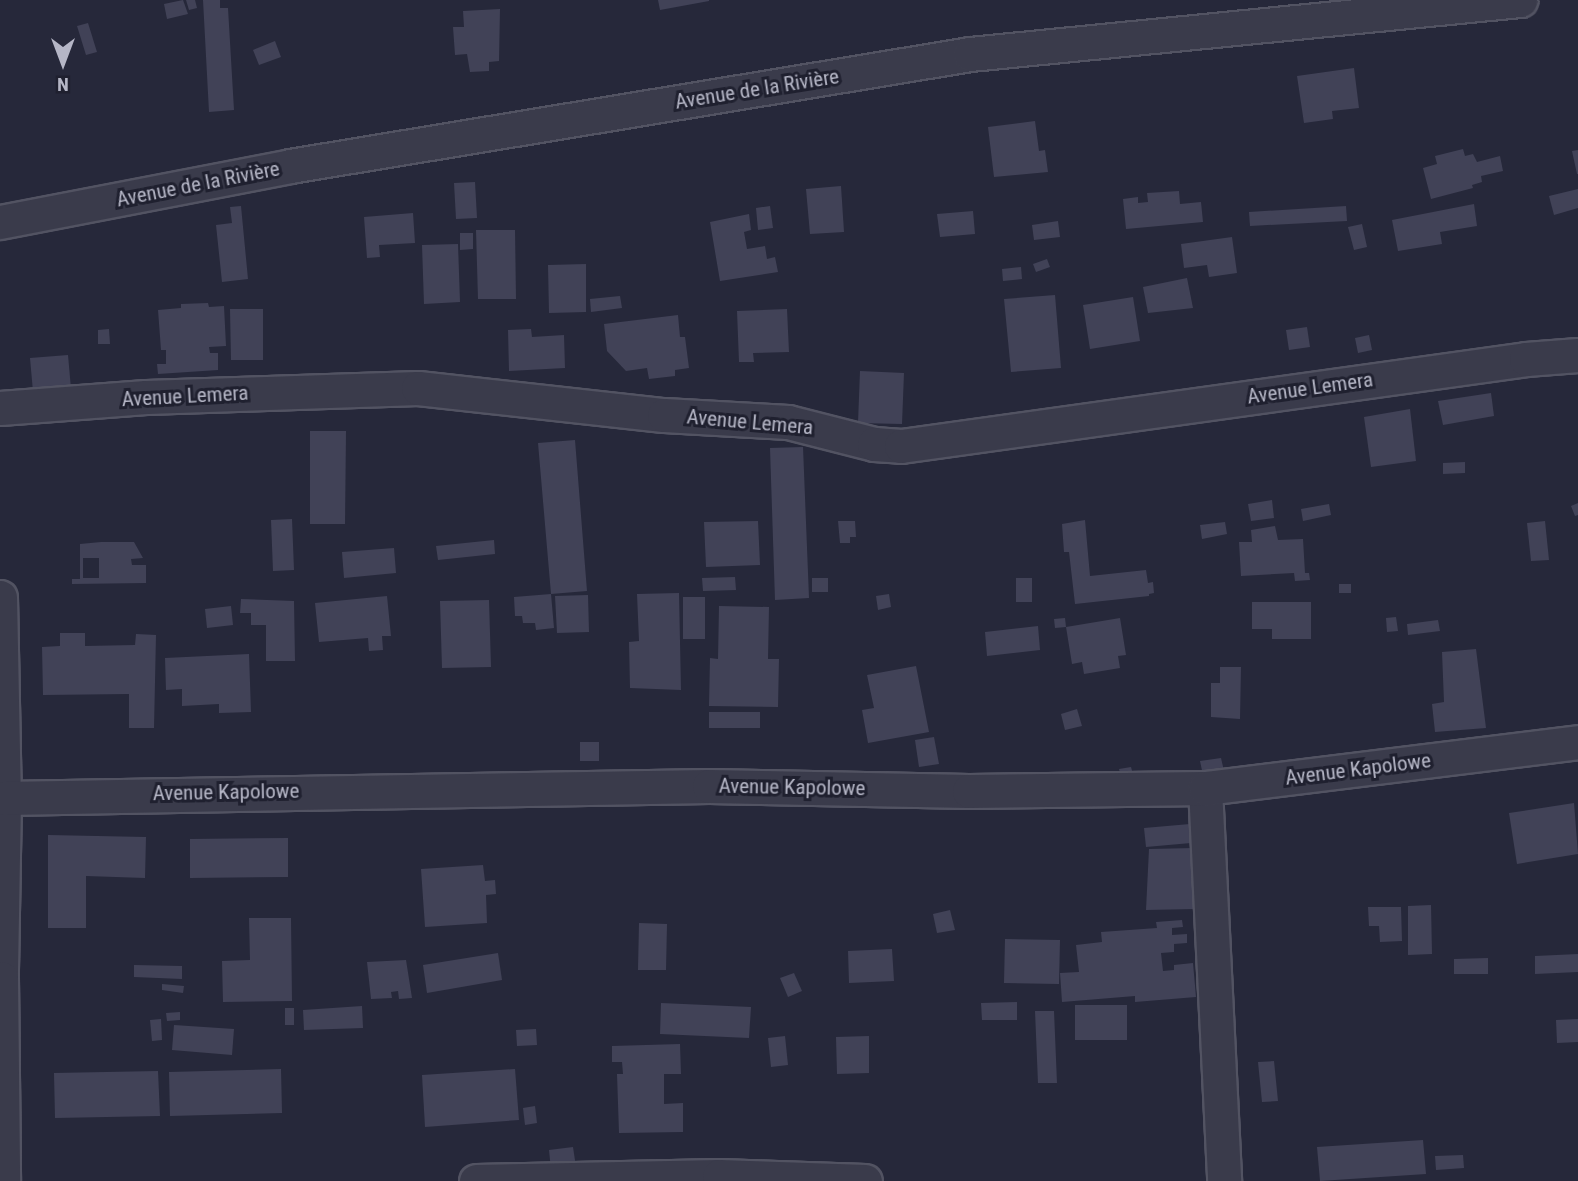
<!DOCTYPE html>
<html>
<head>
<meta charset="utf-8">
<style>
	body { margin:0 }
	#map { position:relative; width:1578px; height:1181px; overflow:hidden; background:#26283a; font-family:"Roboto Condensed",sans-serif }
	div>[style] { position:absolute }
	.building>* { inset:0; background:#414257 }
	.roads { filter:drop-shadow(2px 0 #525362) drop-shadow(-2px 0 #525362) drop-shadow(0 2px #525362) drop-shadow(0 -2px #525362) }
	.minor>* { height:33px; margin:-16.5px; padding:0 16.5px; transform-origin:16.5px; border-radius:16.5px; background:#3a3b4b }
	span { translate:-50% -50%; white-space:nowrap; text-align:center; line-height:1.15; -webkit-text-stroke:6px #1f202f; paint-order:stroke }
	.street-label { font-size:21px; color:#b5b6c6 }
	.north { position:absolute; left:28px; top:28px; width:70px; height:70px; -webkit-text-stroke:5px #1f202f; paint-order:stroke; rotate:180deg; font-size:19px; font-weight:700; line-height:28px; text-align:center; color:#b5b6c6 }
	.north::after { content:''; display:block; margin:auto; width:24px; height:32px; background:#b5b6c6; clip-path:polygon(50% 0,100% 100%,50% 72%,0 100%) }
</style>
</head>
<body>
<div id="map">
	<div class="building">
		<div style="clip-path:polygon(183px 0,188px 14px,167px 19px,164px 4px)"></div>
		<div style="clip-path:polygon(186px 0,195px 0,197px 8px,189px 10px)"></div>
		<div style="clip-path:polygon(203px 0,220px 0,220px 8px,228px 8px,234px 110px,209px 112px)"></div>
		<div style="clip-path:polygon(658px 0,709px 0,709px 1px,660px 10px)"></div>
		<div style="clip-path:polygon(500px 9px,499px 61px,489px 62px,489px 71px,470px 72px,467px 54px,455px 55px,453px 27px,464px 27px,463px 11px)"></div>
		<div style="clip-path:polygon(88px 23px,97px 52px,86px 55px,77px 26px)"></div>
		<div style="clip-path:polygon(275px 41px,281px 57px,259px 65px,253px 50px)"></div>
		<div style="clip-path:polygon(1354px 68px,1359px 108px,1332px 111px,1333px 119px,1304px 123px,1297px 76px)"></div>
		<div style="clip-path:polygon(1035px 121px,1039px 151px,1045px 150px,1048px 172px,994px 177px,988px 127px)"></div>
		<div style="clip-path:polygon(1463px 149px,1465px 156px,1473px 154px,1477px 162px,1500px 156px,1503px 171px,1481px 176px,1482px 182px,1472px 185px,1473px 188px,1431px 199px,1423px 168px,1437px 164px,1435px 156px)"></div>
		<div style="clip-path:polygon(1578px 150px,1578px 174px,1577px 174px,1572px 151px)"></div>
		<div style="clip-path:polygon(475px 182px,477px 218px,456px 219px,454px 183px)"></div>
		<div style="clip-path:polygon(841px 186px,844px 232px,810px 234px,806px 189px)"></div>
		<div style="clip-path:polygon(1578px 189px,1578px 208px,1554px 215px,1549px 196px)"></div>
		<div style="clip-path:polygon(1179px 191px,1180px 204px,1201px 202px,1203px 222px,1126px 229px,1123px 199px,1138px 197px,1138px 203px,1148px 202px,1147px 193px)"></div>
		<div style="clip-path:polygon(1474px 204px,1477px 226px,1440px 232px,1442px 244px,1398px 251px,1392px 220px)"></div>
		<div style="clip-path:polygon(241px 206px,248px 279px,222px 282px,216px 225px,232px 223px,230px 207px)"></div>
		<div style="clip-path:polygon(770px 206px,773px 228px,758px 230px,756px 208px)"></div>
		<div style="clip-path:polygon(1346px 206px,1347px 221px,1250px 226px,1249px 212px)"></div>
		<div style="clip-path:polygon(973px 211px,975px 234px,940px 237px,937px 214px)"></div>
		<div style="clip-path:polygon(413px 213px,415px 243px,379px 245px,380px 257px,367px 258px,364px 217px)"></div>
		<div style="clip-path:polygon(749px 214px,751px 230px,744px 232px,747px 249px,765px 246px,767px 259px,775px 257px,778px 272px,720px 281px,710px 222px)"></div>
		<div style="clip-path:polygon(1058px 221px,1060px 237px,1034px 240px,1032px 225px)"></div>
		<div style="clip-path:polygon(1362px 224px,1367px 247px,1354px 250px,1348px 227px)"></div>
		<div style="clip-path:polygon(476px 230px,515px 230px,516px 299px,478px 299px)"></div>
		<div style="clip-path:polygon(460px 233px,473px 233px,473px 249px,460px 250px)"></div>
		<div style="clip-path:polygon(1232px 237px,1237px 273px,1209px 277px,1207px 265px,1184px 268px,1181px 244px)"></div>
		<div style="clip-path:polygon(458px 244px,460px 302px,424px 304px,422px 245px)"></div>
		<div style="clip-path:polygon(1047px 259px,1050px 267px,1036px 272px,1033px 264px)"></div>
		<div style="clip-path:polygon(586px 264px,586px 312px,549px 313px,548px 265px)"></div>
		<div style="clip-path:polygon(1021px 267px,1022px 279px,1003px 281px,1002px 269px)"></div>
		<div style="clip-path:polygon(1187px 278px,1193px 308px,1148px 313px,1143px 287px)"></div>
		<div style="clip-path:polygon(1055px 295px,1061px 368px,1011px 372px,1004px 299px)"></div>
		<div style="clip-path:polygon(620px 296px,622px 308px,591px 312px,590px 299px)"></div>
		<div style="clip-path:polygon(1133px 297px,1140px 341px,1090px 349px,1083px 305px)"></div>
		<div style="clip-path:polygon(208px 303px,209px 307px,224px 306px,226px 346px,209px 347px,210px 353px,218px 353px,218px 370px,158px 374px,157px 364px,166px 364px,166px 350px,161px 350px,158px 310px,181px 308px,181px 304px)"></div>
		<div style="clip-path:polygon(230px 309px,263px 309px,263px 360px,231px 360px)"></div>
		<div style="clip-path:polygon(787px 309px,789px 352px,753px 353px,754px 362px,739px 362px,737px 311px)"></div>
		<div style="clip-path:polygon(678px 315px,680px 337px,685px 337px,689px 368px,675px 370px,675px 376px,649px 379px,647px 368px,626px 371px,607px 351px,604px 324px)"></div>
		<div style="clip-path:polygon(1307px 327px,1310px 347px,1289px 350px,1286px 330px)"></div>
		<div style="clip-path:polygon(109px 329px,110px 344px,98px 344px,98px 330px)"></div>
		<div style="clip-path:polygon(531px 329px,532px 337px,564px 335px,565px 368px,509px 371px,508px 330px)"></div>
		<div style="clip-path:polygon(1369px 335px,1372px 350px,1358px 353px,1355px 338px)"></div>
		<div style="clip-path:polygon(68px 355px,72px 400px,34px 403px,30px 358px)"></div>
		<div style="clip-path:polygon(860px 371px,904px 373px,902px 424px,858px 423px)"></div>
		<div style="clip-path:polygon(1491px 393px,1494px 416px,1443px 425px,1438px 401px)"></div>
		<div style="clip-path:polygon(1410px 409px,1416px 461px,1371px 467px,1364px 417px)"></div>
		<div style="clip-path:polygon(310px 431px,346px 431px,345px 524px,310px 524px)"></div>
		<div style="clip-path:polygon(575px 440px,587px 591px,551px 594px,554px 628px,536px 630px,535px 623px,523px 623px,522px 616px,515px 616px,514px 597px,551px 594px,538px 443px)"></div>
		<div style="clip-path:polygon(803px 447px,809px 598px,775px 600px,770px 448px)"></div>
		<div style="clip-path:polygon(1465px 462px,1465px 473px,1443px 474px,1443px 463px)"></div>
		<div style="clip-path:polygon(1272px 500px,1274px 518px,1251px 521px,1248px 504px)"></div>
		<div style="clip-path:polygon(1578px 503px,1578px 515px,1575px 516px,1571px 506px)"></div>
		<div style="clip-path:polygon(1329px 504px,1331px 515px,1303px 521px,1301px 509px)"></div>
		<div style="clip-path:polygon(292px 519px,294px 570px,273px 571px,271px 520px)"></div>
		<div style="clip-path:polygon(1085px 520px,1090px 576px,1146px 570px,1148px 583px,1153px 582px,1154px 593px,1149px 594px,1149px 596px,1075px 604px,1069px 552px,1064px 552px,1062px 524px)"></div>
		<div style="clip-path:polygon(758px 521px,760px 565px,706px 567px,704px 522px)"></div>
		<div style="clip-path:polygon(838px 521px,855px 521px,856px 537px,850px 537px,850px 543px,840px 543px)"></div>
		<div style="clip-path:polygon(1545px 521px,1549px 560px,1531px 561px,1527px 523px)"></div>
		<div style="clip-path:polygon(1225px 522px,1227px 534px,1202px 539px,1200px 525px)"></div>
		<div style="clip-path:polygon(1275px 526px,1278px 540px,1303px 539px,1305px 573px,1309px 573px,1310px 580px,1295px 581px,1294px 573px,1241px 576px,1239px 542px,1252px 542px,1251px 530px)"></div>
		<div style="clip-path:polygon(494px 540px,495px 554px,438px 560px,436px 546px)"></div>
		<div style="clip-path:polygon(evenodd,101px 542px,134px 542px,143px 558px,131px 559px,132px 565px,146px 565px,146px 583px,72px 584px,72px 579px,80px 579px,80px 544px,101px 542px,83px 558px,99px 558px,99px 578px,83px 578px,83px 558px)"></div>
		<div style="clip-path:polygon(394px 548px,396px 573px,344px 578px,342px 552px)"></div>
		<div style="clip-path:polygon(735px 577px,736px 590px,703px 591px,702px 578px)"></div>
		<div style="clip-path:polygon(812px 578px,828px 578px,828px 592px,812px 592px)"></div>
		<div style="clip-path:polygon(1016px 578px,1032px 578px,1032px 602px,1016px 602px)"></div>
		<div style="clip-path:polygon(1339px 584px,1351px 584px,1351px 593px,1339px 593px)"></div>
		<div style="clip-path:polygon(679px 593px,681px 690px,630px 688px,629px 642px,639px 641px,637px 594px)"></div>
		<div style="clip-path:polygon(889px 594px,891px 607px,878px 610px,876px 596px)"></div>
		<div style="clip-path:polygon(588px 595px,589px 632px,557px 633px,555px 596px)"></div>
		<div style="clip-path:polygon(387px 596px,391px 636px,382px 636px,383px 650px,369px 651px,368px 638px,319px 642px,315px 603px)"></div>
		<div style="clip-path:polygon(683px 597px,705px 597px,705px 639px,683px 639px)"></div>
		<div style="clip-path:polygon(241px 599px,294px 601px,295px 661px,266px 661px,266px 625px,251px 625px,251px 613px,240px 613px)"></div>
		<div style="clip-path:polygon(489px 600px,491px 667px,442px 668px,440px 601px)"></div>
		<div style="clip-path:polygon(1252px 602px,1311px 602px,1311px 639px,1272px 639px,1272px 629px,1252px 629px)"></div>
		<div style="clip-path:polygon(231px 606px,233px 625px,207px 628px,205px 609px)"></div>
		<div style="clip-path:polygon(719px 606px,769px 607px,768px 659px,779px 659px,778px 707px,709px 706px,710px 658px,718px 659px)"></div>
		<div style="clip-path:polygon(1396px 617px,1398px 631px,1387px 632px,1386px 618px)"></div>
		<div style="clip-path:polygon(1065px 618px,1066px 627px,1055px 628px,1054px 619px)"></div>
		<div style="clip-path:polygon(1120px 618px,1126px 655px,1118px 656px,1120px 668px,1084px 674px,1082px 662px,1072px 664px,1066px 627px)"></div>
		<div style="clip-path:polygon(1438px 620px,1440px 631px,1408px 635px,1407px 624px)"></div>
		<div style="clip-path:polygon(1038px 626px,1040px 650px,987px 656px,985px 632px)"></div>
		<div style="clip-path:polygon(60px 633px,85px 633px,85px 646px,135px 645px,136px 634px,156px 635px,154px 728px,129px 728px,129px 694px,43px 695px,42px 647px,60px 646px)"></div>
		<div style="clip-path:polygon(1476px 649px,1486px 728px,1435px 732px,1432px 704px,1444px 702px,1442px 652px)"></div>
		<div style="clip-path:polygon(249px 654px,251px 712px,219px 713px,219px 704px,182px 706px,182px 689px,166px 690px,165px 658px)"></div>
		<div style="clip-path:polygon(916px 666px,929px 732px,868px 743px,862px 710px,874px 708px,867px 675px)"></div>
		<div style="clip-path:polygon(1220px 667px,1241px 667px,1240px 719px,1211px 717px,1211px 683px,1220px 683px)"></div>
		<div style="clip-path:polygon(1077px 709px,1082px 726px,1065px 730px,1061px 714px)"></div>
		<div style="clip-path:polygon(709px 712px,760px 712px,760px 728px,709px 728px)"></div>
		<div style="clip-path:polygon(934px 737px,939px 764px,919px 767px,915px 740px)"></div>
		<div style="clip-path:polygon(580px 742px,599px 742px,599px 761px,580px 761px)"></div>
		<div style="clip-path:polygon(1221px 758px,1224px 771px,1203px 775px,1200px 761px)"></div>
		<div style="clip-path:polygon(1131px 767px,1134px 778px,1122px 781px,1119px 769px)"></div>
		<div style="clip-path:polygon(1574px 803px,1578px 854px,1517px 864px,1509px 813px)"></div>
		<div style="clip-path:polygon(1190px 824px,1191px 843px,1146px 847px,1144px 828px)"></div>
		<div style="clip-path:polygon(48px 835px,146px 837px,145px 878px,86px 876px,86px 928px,48px 928px)"></div>
		<div style="clip-path:polygon(288px 838px,288px 877px,190px 878px,190px 839px)"></div>
		<div style="clip-path:polygon(1194px 848px,1195px 909px,1146px 910px,1149px 849px)"></div>
		<div style="clip-path:polygon(483px 865px,485px 881px,495px 880px,496px 894px,486px 895px,487px 923px,425px 927px,421px 869px)"></div>
		<div style="clip-path:polygon(1431px 905px,1432px 954px,1408px 955px,1408px 906px)"></div>
		<div style="clip-path:polygon(1368px 907px,1401px 907px,1402px 941px,1380px 942px,1379px 926px,1369px 926px)"></div>
		<div style="clip-path:polygon(950px 910px,955px 930px,937px 933px,933px 914px)"></div>
		<div style="clip-path:polygon(249px 918px,291px 918px,292px 1001px,223px 1002px,222px 961px,250px 960px)"></div>
		<div style="clip-path:polygon(1182px 920px,1183px 927px,1172px 928px,1172px 935px,1187px 934px,1187px 943px,1174px 944px,1174px 952px,1161px 953px,1163px 971px,1174px 970px,1174px 965px,1193px 963px,1196px 997px,1135px 1002px,1135px 996px,1062px 1002px,1060px 973px,1079px 972px,1076px 945px,1102px 942px,1101px 932px,1157px 928px,1156px 922px)"></div>
		<div style="clip-path:polygon(639px 923px,667px 924px,666px 970px,638px 970px)"></div>
		<div style="clip-path:polygon(1005px 939px,1060px 940px,1059px 984px,1004px 983px)"></div>
		<div style="clip-path:polygon(892px 949px,894px 981px,849px 983px,848px 951px)"></div>
		<div style="clip-path:polygon(498px 953px,502px 980px,427px 993px,423px 965px)"></div>
		<div style="clip-path:polygon(1578px 954px,1578px 972px,1535px 974px,1535px 956px)"></div>
		<div style="clip-path:polygon(1488px 958px,1488px 974px,1454px 974px,1454px 959px)"></div>
		<div style="clip-path:polygon(406px 960px,412px 998px,399px 999px,398px 991px,391px 992px,392px 998px,371px 999px,367px 962px)"></div>
		<div style="clip-path:polygon(134px 965px,182px 966px,182px 979px,134px 977px)"></div>
		<div style="clip-path:polygon(794px 973px,802px 991px,788px 997px,780px 978px)"></div>
		<div style="clip-path:polygon(162px 984px,184px 986px,183px 993px,162px 990px)"></div>
		<div style="clip-path:polygon(1017px 1002px,1017px 1020px,982px 1020px,981px 1003px)"></div>
		<div style="clip-path:polygon(661px 1003px,751px 1007px,749px 1038px,660px 1034px)"></div>
		<div style="clip-path:polygon(1075px 1005px,1127px 1005px,1127px 1040px,1075px 1040px)"></div>
		<div style="clip-path:polygon(362px 1006px,363px 1028px,304px 1030px,303px 1010px)"></div>
		<div style="clip-path:polygon(285px 1008px,294px 1008px,294px 1025px,285px 1025px)"></div>
		<div style="clip-path:polygon(1035px 1011px,1054px 1011px,1057px 1083px,1038px 1083px)"></div>
		<div style="clip-path:polygon(180px 1012px,180px 1020px,167px 1021px,166px 1013px)"></div>
		<div style="clip-path:polygon(161px 1019px,162px 1040px,152px 1041px,150px 1020px)"></div>
		<div style="clip-path:polygon(1578px 1019px,1578px 1042px,1557px 1043px,1556px 1020px)"></div>
		<div style="clip-path:polygon(174px 1025px,234px 1029px,232px 1055px,172px 1050px)"></div>
		<div style="clip-path:polygon(536px 1029px,537px 1045px,517px 1046px,516px 1030px)"></div>
		<div style="clip-path:polygon(785px 1036px,788px 1065px,771px 1067px,768px 1038px)"></div>
		<div style="clip-path:polygon(869px 1036px,869px 1073px,837px 1074px,836px 1037px)"></div>
		<div style="clip-path:polygon(680px 1044px,681px 1074px,664px 1074px,664px 1104px,683px 1103px,683px 1132px,619px 1133px,617px 1074px,623px 1074px,622px 1062px,612px 1062px,612px 1046px)"></div>
		<div style="clip-path:polygon(1274px 1061px,1278px 1101px,1262px 1102px,1258px 1062px)"></div>
		<div style="clip-path:polygon(281px 1069px,282px 1113px,170px 1116px,169px 1072px)"></div>
		<div style="clip-path:polygon(515px 1069px,519px 1120px,425px 1127px,422px 1075px)"></div>
		<div style="clip-path:polygon(158px 1071px,160px 1116px,55px 1118px,54px 1073px)"></div>
		<div style="clip-path:polygon(535px 1106px,537px 1123px,525px 1125px,523px 1108px)"></div>
		<div style="clip-path:polygon(1423px 1140px,1426px 1174px,1320px 1181px,1317px 1147px)"></div>
		<div style="clip-path:polygon(573px 1147px,576px 1167px,551px 1170px,549px 1150px)"></div>
		<div style="clip-path:polygon(1463px 1155px,1464px 1168px,1436px 1170px,1435px 1156px)"></div>
	</div>
	<div class="roads">
		<div class="minor">
			<div style="left:0;top:222px;width:295px;rotate:-10.9deg"></div>
			<div style="left:290px;top:166px;width:689px;rotate:-9.35deg"></div>
			<div style="left:970px;top:54px;width:553px;rotate:-5.61deg"></div>
			<div style="left:0;top:408px;width:146px;rotate:-4.3deg"></div>
			<div style="left:146px;top:397px;width:272px;rotate:-1.9deg"></div>
			<div style="left:418px;top:388px;width:247px;rotate:6.3deg"></div>
			<div style="left:664px;top:415px;width:124px;rotate:3.2deg"></div>
			<div style="left:788px;top:422px;width:89px;rotate:14.3deg"></div>
			<div style="left:874px;top:444px;width:27px;rotate:4deg"></div>
			<div style="left:901px;top:446px;width:631px;rotate:-7.92deg"></div>
			<div style="left:1526px;top:359px;width:52px;rotate:-4.4deg"></div>
			<div style="left:0;top:597px;width:201px;rotate:88.9deg"></div>
			<div style="left:4px;top:798px;width:180px;rotate:91deg"></div>
			<div style="left:1px;top:978px;width:203px;rotate:89.4deg"></div>
			<div style="left:1205px;top:788px;width:393px;rotate:87.2deg"></div>
			<div style="left:4px;top:798px;width:705px;rotate:-0.98deg"></div>
			<div style="left:709px;top:786px;width:260px;rotate:1.1deg"></div>
			<div style="left:969px;top:791px;width:236px;rotate:-0.7deg"></div>
			<div style="left:1205px;top:788px;width:376px;rotate:-7deg"></div>
			<div style="left:476px;top:1181px;width:243px;rotate:-1.2deg"></div>
			<div style="left:719px;top:1176px;width:146px;rotate:2deg"></div>
		</div>
	</div>
	<div class="street-label">
		<span style="left:757px;top:89px;rotate:-9deg">Avenue de la Rivière</span>
		<span style="left:198px;top:184px;rotate:-11deg">Avenue de la Rivière</span>
		<span style="left:1310px;top:388px;rotate:-8deg">Avenue Lemera</span>
		<span style="left:185px;top:396px;rotate:-3deg">Avenue Lemera</span>
		<span style="left:750px;top:422px;rotate:5deg">Avenue Lemera</span>
		<span style="left:1358px;top:769px;rotate:-7deg">Avenue Kapolowe</span>
		<span style="left:792px;top:787px;rotate:1deg">Avenue Kapolowe</span>
		<span style="left:226px;top:792px;rotate:-1deg">Avenue Kapolowe</span>
	</div>
	<div class="north">N</div>
</div>
</body>
</html>
